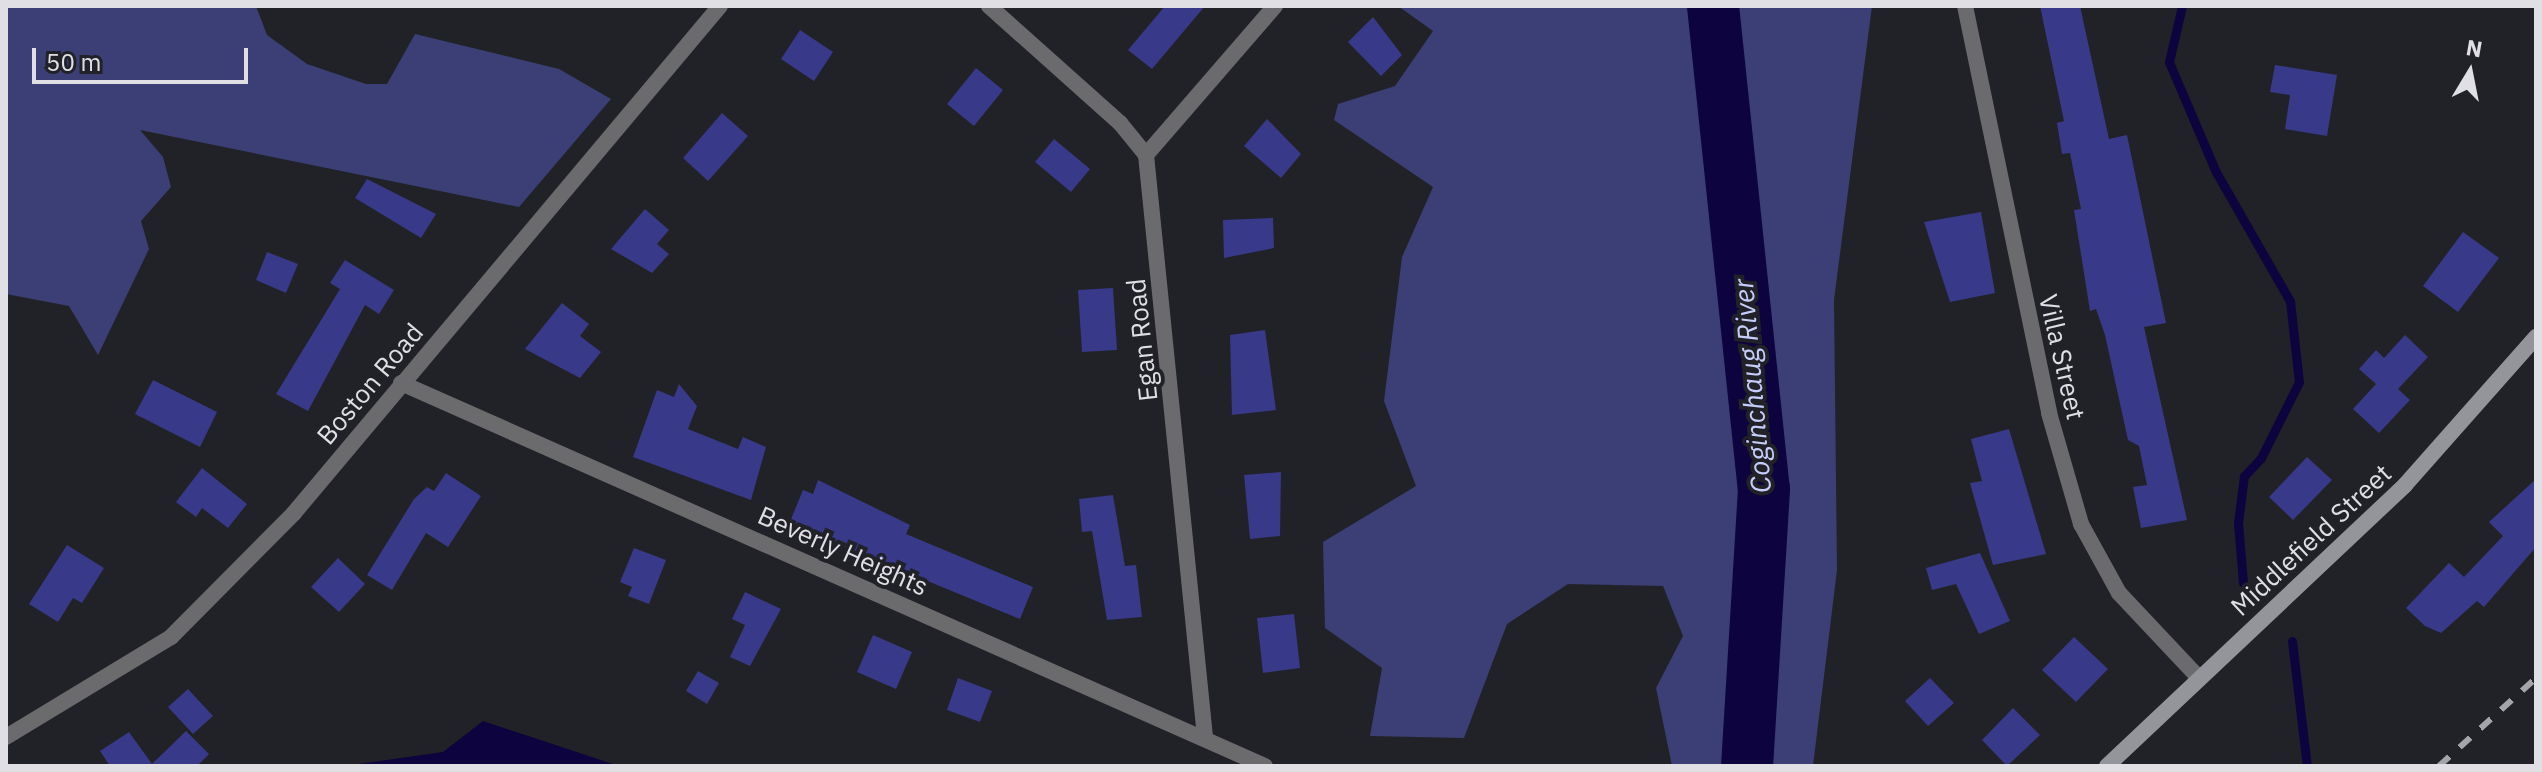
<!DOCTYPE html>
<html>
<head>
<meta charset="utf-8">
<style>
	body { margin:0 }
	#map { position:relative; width:2542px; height:772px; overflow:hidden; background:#212227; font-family:"IBM Plex Sans",sans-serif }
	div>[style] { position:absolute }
	.green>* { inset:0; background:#3b3f75 }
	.water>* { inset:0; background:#0d033e }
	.stream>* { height:9px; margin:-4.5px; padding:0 4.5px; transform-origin:4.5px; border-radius:4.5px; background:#0d033e }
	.river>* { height:52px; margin:-26px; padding:0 26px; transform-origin:26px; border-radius:26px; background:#0d033e }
	.building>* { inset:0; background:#383988 }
	.street>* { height:16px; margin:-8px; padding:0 8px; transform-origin:8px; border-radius:8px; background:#6b6b6e }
	.secondary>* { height:16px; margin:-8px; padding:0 8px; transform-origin:8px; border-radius:8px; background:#94959a }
	.rail>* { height:6px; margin-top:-3px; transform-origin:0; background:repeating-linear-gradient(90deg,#a4a5a9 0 14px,transparent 0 28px) }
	span { translate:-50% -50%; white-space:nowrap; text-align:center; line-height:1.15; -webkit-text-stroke:8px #212227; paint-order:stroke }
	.street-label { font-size:26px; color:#e0e0e4 }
	.water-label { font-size:28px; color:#c6cdfb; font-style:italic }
	.frame { position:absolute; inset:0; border:8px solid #e0e0e4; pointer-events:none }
	.north { position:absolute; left:2430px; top:32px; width:80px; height:80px; -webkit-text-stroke:6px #212227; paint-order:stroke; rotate:10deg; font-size:22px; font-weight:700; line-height:32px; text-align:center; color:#e0e0e4 }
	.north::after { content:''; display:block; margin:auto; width:28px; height:36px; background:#e0e0e4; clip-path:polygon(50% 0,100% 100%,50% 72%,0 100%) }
	.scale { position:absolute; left:32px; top:48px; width:216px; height:36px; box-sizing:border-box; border:4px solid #e0e0e4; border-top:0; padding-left:10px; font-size:24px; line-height:28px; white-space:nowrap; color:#e0e0e4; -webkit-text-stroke:6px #212227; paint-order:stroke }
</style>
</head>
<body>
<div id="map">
	<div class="green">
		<div style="clip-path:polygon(6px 6px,256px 6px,267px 35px,307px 64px,366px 84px,387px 84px,415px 34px,559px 69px,611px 99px,519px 207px,140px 130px,163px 157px,171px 187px,141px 221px,149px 249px,98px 355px,69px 306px,6px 294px)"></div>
		<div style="clip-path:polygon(1398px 6px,1872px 6px,1834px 300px,1837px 570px,1813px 766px,1672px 766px,1656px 688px,1683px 636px,1663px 586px,1568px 584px,1507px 624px,1464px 738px,1370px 736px,1382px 668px,1325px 628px,1323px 542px,1416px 486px,1384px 401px,1402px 257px,1433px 187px,1334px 120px,1338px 104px,1395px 86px,1433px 31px)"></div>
	</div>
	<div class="water">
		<div style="clip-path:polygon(483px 721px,619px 766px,344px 766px,443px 752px)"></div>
	</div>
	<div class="stream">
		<div style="left:2182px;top:6px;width:57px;rotate:103.1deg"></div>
		<div style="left:2169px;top:62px;width:120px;rotate:66.9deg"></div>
		<div style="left:2216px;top:172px;width:149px;rotate:60.2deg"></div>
		<div style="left:2290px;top:301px;width:81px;rotate:83.7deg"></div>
		<div style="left:2299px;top:382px;width:85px;rotate:116.6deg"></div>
		<div style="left:2261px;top:458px;width:25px;rotate:133deg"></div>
		<div style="left:2244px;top:476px;width:47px;rotate:97.3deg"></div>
		<div style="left:2238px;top:523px;width:60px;rotate:85.2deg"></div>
		<div style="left:2292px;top:641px;width:126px;rotate:83.2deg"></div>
	</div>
	<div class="river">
		<div style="left:1713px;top:6px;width:486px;rotate:84deg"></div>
		<div style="left:1764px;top:489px;width:278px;rotate:93.5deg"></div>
	</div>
	<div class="building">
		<div style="clip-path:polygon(1165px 6px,1205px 6px,1152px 69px,1128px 50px)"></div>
		<div style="clip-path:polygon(2040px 6px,2080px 6px,2109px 139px,2127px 135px,2166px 323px,2144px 327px,2187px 520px,2141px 528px,2133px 487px,2147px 485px,2139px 446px,2128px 440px,2105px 335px,2096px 309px,2090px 311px,2074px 210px,2081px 209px,2070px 153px,2062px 154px,2057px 123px,2064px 121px)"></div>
		<div style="clip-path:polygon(1373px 17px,1402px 55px,1381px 76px,1348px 42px)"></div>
		<div style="clip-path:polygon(800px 30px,833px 52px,814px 81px,781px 59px)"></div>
		<div style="clip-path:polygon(2275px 65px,2337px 75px,2327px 136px,2285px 129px,2290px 95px,2270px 92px)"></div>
		<div style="clip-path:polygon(976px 68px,1003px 90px,974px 126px,947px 104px)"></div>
		<div style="clip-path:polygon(722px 113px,748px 136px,708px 181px,683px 158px)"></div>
		<div style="clip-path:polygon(1267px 119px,1301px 154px,1281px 178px,1244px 146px)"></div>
		<div style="clip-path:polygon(1054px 139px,1090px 169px,1071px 192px,1035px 162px)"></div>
		<div style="clip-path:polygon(367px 179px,436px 214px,421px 238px,355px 198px)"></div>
		<div style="clip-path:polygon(645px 209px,669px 230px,657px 244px,669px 254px,652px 273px,611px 249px)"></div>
		<div style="clip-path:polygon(1981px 212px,1995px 293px,1950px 302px,1924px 222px)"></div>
		<div style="clip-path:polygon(1273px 218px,1274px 248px,1224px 258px,1223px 220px)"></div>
		<div style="clip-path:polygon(2463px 232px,2499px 258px,2458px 312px,2423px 286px)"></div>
		<div style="clip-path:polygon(267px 252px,298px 264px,286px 293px,256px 280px)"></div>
		<div style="clip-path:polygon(345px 260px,394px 290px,379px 314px,365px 305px,308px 411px,276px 394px,340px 289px,330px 283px)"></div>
		<div style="clip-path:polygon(1113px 288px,1117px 350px,1082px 352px,1078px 290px)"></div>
		<div style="clip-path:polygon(562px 303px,589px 324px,580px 336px,601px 352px,580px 378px,525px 349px)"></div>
		<div style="clip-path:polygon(1265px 330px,1276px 410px,1232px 415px,1230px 335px)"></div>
		<div style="clip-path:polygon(2405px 335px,2428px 357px,2398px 389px,2410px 400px,2379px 433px,2353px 409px,2376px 384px,2359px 369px,2376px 350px,2384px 358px)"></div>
		<div style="clip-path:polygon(153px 380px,217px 412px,200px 447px,135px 414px)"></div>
		<div style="clip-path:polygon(679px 384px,697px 406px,688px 429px,738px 449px,743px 437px,766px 447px,751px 500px,633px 457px,657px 390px,674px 397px)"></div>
		<div style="clip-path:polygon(2009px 429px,2046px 554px,1993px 565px,1970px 483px,1982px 481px,1971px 439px)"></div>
		<div style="clip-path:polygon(2307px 457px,2332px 480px,2293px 520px,2269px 497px)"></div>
		<div style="clip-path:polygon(202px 468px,247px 504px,228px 528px,202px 508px,196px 517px,176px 502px)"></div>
		<div style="clip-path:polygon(1281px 472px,1280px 536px,1250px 539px,1244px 475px)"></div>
		<div style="clip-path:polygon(446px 473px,481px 496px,448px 547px,426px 533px,392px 590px,367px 575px,414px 499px,427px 487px,434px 491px)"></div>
		<div style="clip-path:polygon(2536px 479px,2536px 547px,2484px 607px,2477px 601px,2441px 633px,2425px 626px,2406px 608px,2449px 563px,2464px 577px,2503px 536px,2489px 522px)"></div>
		<div style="clip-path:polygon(818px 480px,910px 525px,906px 534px,1033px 587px,1020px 619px,789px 524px,803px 490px,813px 494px)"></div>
		<div style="clip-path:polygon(1113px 495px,1125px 566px,1136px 565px,1142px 617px,1107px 620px,1092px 531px,1082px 532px,1079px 499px)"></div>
		<div style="clip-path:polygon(67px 545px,104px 568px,82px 603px,73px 598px,58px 622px,29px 604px)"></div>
		<div style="clip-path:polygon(634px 548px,666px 560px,649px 604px,628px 596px,632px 587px,620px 582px)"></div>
		<div style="clip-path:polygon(1980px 553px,2010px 621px,1979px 634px,1956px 584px,1932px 590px,1926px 568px)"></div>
		<div style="clip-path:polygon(338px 558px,365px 584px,339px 612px,311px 587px)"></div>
		<div style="clip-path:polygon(745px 592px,781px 609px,750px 666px,730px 657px,745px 625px,732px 619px)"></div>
		<div style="clip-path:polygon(1294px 614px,1300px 668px,1263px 673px,1257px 618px)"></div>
		<div style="clip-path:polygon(873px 635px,912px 652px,896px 689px,857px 672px)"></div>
		<div style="clip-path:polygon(2074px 637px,2108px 669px,2076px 702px,2042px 670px)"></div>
		<div style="clip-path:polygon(698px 671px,719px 683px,707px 704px,686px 691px)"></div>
		<div style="clip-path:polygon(958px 678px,992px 691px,980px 722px,947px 710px)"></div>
		<div style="clip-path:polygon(1930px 678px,1954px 703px,1928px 726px,1905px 701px)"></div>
		<div style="clip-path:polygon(188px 689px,213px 716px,193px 734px,168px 707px)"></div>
		<div style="clip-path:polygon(2013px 708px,2040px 735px,2007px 766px,1982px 740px)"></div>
		<div style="clip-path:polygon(186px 731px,209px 754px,197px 766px,110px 766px,100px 751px,129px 732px,152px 764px)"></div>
	</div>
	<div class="street">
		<div style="left:989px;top:6px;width:176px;rotate:41.8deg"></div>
		<div style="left:1120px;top:123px;width:41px;rotate:50.9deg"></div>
		<div style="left:1146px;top:155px;width:585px;rotate:84.21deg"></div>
		<div style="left:1965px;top:6px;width:416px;rotate:78.3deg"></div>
		<div style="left:2049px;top:413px;width:116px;rotate:73.9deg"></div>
		<div style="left:2081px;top:524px;width:79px;rotate:61.2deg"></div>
		<div style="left:2119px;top:593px;width:117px;rotate:46.7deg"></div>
		<div style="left:1146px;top:155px;width:197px;rotate:-49.1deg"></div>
		<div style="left:401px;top:383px;width:945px;rotate:23.91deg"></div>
		<div style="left:6px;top:737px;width:193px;rotate:-31.2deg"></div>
		<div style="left:171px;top:637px;width:175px;rotate:-45.2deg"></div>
		<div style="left:294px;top:513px;width:662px;rotate:-49.96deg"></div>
	</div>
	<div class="secondary">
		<div style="left:2107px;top:766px;width:410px;rotate:-43.3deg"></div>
		<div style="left:2405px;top:485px;width:198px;rotate:-48.5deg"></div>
	</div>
	<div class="rail">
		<div style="left:2439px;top:766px;width:131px;rotate:-42.2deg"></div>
	</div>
	<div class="street-label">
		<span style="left:1142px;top:340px;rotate:-96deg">Egan Road</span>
		<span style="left:2062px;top:357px;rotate:77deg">Villa Street</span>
		<span style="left:370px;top:384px;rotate:-50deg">Boston Road</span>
		<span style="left:2311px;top:540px;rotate:-43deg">Middlefield Street</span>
		<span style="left:843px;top:551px;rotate:24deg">Beverly Heights</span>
	</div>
	<div class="water-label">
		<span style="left:1752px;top:386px;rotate:-95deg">Coginchaug River</span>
	</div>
	<div class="frame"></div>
	<div class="north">N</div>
	<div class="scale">50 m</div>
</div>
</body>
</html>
